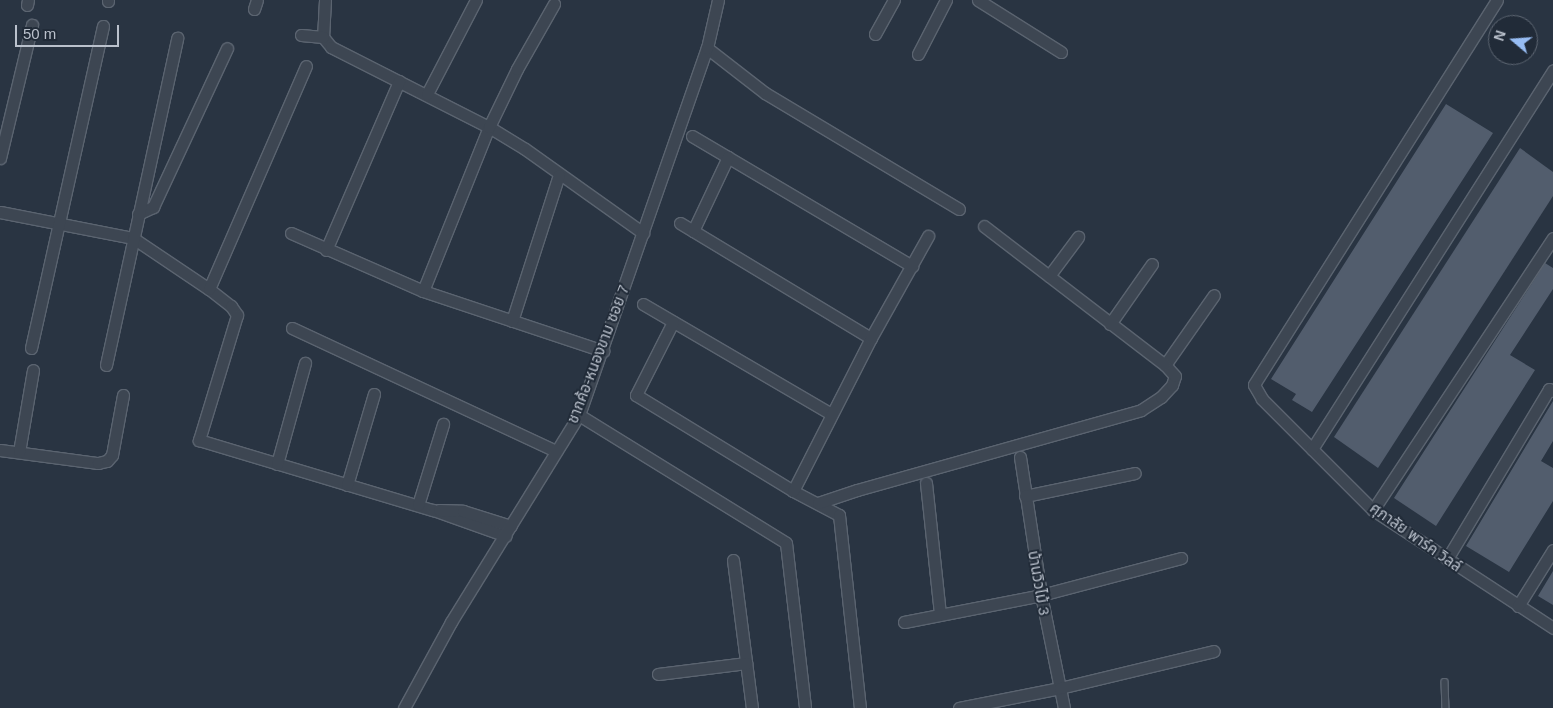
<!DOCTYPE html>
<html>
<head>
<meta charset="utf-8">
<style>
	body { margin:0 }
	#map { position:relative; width:1553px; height:708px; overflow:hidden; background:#293442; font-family:Arial,"Noto Sans Thai",sans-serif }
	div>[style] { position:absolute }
	.building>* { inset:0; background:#525d6d }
	.roads { filter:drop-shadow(1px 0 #5b6470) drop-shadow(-1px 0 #5b6470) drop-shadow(0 1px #5b6470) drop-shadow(0 -1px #5b6470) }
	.lane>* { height:5.5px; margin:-2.75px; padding:0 2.75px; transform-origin:2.75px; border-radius:2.75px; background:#3d4652 }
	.street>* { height:11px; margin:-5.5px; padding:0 5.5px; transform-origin:5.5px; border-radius:5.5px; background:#3d4652 }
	span { translate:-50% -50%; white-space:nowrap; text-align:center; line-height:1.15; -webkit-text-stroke:4px #212b38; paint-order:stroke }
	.street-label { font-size:15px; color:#bac1cc }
	.north { position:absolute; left:1488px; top:15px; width:50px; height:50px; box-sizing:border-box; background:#212b38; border:1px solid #5e6773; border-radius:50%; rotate:288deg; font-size:14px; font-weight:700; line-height:20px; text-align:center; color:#bac1cc }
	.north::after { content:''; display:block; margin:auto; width:18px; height:22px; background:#97bdf4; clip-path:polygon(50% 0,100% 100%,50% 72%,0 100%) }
	.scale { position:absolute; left:15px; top:25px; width:104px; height:22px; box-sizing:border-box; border:2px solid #bac1cc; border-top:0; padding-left:6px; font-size:15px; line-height:18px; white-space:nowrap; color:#bac1cc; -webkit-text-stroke:4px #212b38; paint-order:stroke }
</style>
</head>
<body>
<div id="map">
	<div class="building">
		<div style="clip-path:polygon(1446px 104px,1493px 133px,1312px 412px,1292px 400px,1296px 394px,1271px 379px)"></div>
		<div style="clip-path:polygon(1520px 148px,1553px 172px,1553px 196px,1378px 468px,1334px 437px)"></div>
		<div style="clip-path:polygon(1545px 263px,1553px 268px,1553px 289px,1510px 355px,1535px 370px,1436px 526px,1394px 498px)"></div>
		<div style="clip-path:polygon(1553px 401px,1553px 441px,1541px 461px,1553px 468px,1553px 501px,1509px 572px,1466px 546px)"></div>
		<div style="clip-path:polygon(1553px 571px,1553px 605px,1538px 596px)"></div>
	</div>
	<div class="roads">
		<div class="lane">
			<div style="left:1445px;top:682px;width:26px;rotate:88deg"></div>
		</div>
		<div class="street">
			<div style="left:325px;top:0;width:37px;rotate:93deg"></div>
			<div style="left:323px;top:37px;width:13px;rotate:51deg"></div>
			<div style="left:331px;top:47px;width:177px;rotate:26.9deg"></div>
			<div style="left:489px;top:127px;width:42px;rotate:31.4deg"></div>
			<div style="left:525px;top:149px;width:145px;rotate:35.4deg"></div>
			<div style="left:978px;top:0;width:98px;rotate:32.1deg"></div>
			<div style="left:1497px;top:0;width:455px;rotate:122.3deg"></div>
			<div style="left:1254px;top:385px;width:16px;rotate:60deg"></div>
			<div style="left:1262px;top:399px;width:157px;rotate:45deg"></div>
			<div style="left:1373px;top:510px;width:215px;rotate:33.2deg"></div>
			<div style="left:108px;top:1px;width:1px;rotate:-90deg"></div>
			<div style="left:27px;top:5px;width:5px;rotate:-79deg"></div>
			<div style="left:254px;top:9px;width:9px;rotate:-72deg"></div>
			<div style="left:875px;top:34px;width:39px;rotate:-61deg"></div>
			<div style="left:301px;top:35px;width:22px;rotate:5deg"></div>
			<div style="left:707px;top:48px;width:73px;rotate:37.8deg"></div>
			<div style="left:765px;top:93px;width:226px;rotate:30.9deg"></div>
			<div style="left:918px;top:54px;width:61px;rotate:-62.6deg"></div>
			<div style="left:427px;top:94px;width:106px;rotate:-62.5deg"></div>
			<div style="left:692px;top:136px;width:256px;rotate:30.6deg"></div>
			<div style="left:0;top:158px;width:137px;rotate:-76.5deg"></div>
			<div style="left:0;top:212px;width:136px;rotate:11.1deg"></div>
			<div style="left:133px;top:238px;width:92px;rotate:33.9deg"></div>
			<div style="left:209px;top:289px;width:28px;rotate:38deg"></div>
			<div style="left:231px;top:306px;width:11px;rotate:56deg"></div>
			<div style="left:237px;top:315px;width:131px;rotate:106.9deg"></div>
			<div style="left:199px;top:440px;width:244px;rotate:16.7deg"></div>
			<div style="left:433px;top:510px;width:77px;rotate:19.6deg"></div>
			<div style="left:138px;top:214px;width:17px;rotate:-25deg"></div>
			<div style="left:153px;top:207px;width:175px;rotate:-65deg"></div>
			<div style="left:680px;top:223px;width:223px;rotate:31.1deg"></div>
			<div style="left:693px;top:231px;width:82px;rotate:-64.7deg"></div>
			<div style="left:291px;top:233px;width:144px;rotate:23.7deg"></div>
			<div style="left:423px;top:291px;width:190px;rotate:18.4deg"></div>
			<div style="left:326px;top:250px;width:184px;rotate:-66.6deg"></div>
			<div style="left:1049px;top:276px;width:49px;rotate:-53.4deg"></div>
			<div style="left:209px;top:289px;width:243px;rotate:-66.5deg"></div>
			<div style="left:423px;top:291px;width:177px;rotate:-68.1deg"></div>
			<div style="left:489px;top:127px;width:64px;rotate:-64.2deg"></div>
			<div style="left:517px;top:69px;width:75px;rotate:-60.4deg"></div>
			<div style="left:643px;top:304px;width:218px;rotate:30.3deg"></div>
			<div style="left:512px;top:321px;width:153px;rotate:-72.2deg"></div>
			<div style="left:673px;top:322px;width:82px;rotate:116.9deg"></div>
			<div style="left:636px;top:395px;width:184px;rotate:31.4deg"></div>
			<div style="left:793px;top:491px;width:52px;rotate:27.6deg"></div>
			<div style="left:839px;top:515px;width:194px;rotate:83.8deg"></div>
			<div style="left:1110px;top:324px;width:73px;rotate:-55deg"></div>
			<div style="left:292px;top:328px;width:291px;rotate:25deg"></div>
			<div style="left:31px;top:348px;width:330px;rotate:-77.4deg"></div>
			<div style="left:106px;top:365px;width:335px;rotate:-77.7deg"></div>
			<div style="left:1165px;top:365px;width:85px;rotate:-55deg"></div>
			<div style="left:579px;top:415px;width:243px;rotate:31.7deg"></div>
			<div style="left:786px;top:543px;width:166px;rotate:83.4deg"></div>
			<div style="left:1312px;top:449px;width:449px;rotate:-57.5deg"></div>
			<div style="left:0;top:450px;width:99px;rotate:7.6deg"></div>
			<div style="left:98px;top:463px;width:9px;rotate:-13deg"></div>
			<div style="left:107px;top:461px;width:8px;rotate:-50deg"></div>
			<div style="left:112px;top:455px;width:61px;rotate:-79.6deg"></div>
			<div style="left:19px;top:452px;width:83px;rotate:-80.3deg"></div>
			<div style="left:1020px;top:457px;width:140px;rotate:81.3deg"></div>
			<div style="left:1041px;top:595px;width:115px;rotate:78.5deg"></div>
			<div style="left:277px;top:464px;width:105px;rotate:-74.5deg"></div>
			<div style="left:926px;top:483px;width:132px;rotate:83.9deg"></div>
			<div style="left:347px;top:485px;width:95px;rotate:-73.5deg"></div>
			<div style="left:793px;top:491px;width:172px;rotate:-63deg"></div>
			<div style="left:871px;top:338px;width:117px;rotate:-60.8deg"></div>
			<div style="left:1025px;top:496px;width:112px;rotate:-11.8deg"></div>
			<div style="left:818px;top:503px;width:41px;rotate:-18.4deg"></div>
			<div style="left:857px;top:490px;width:295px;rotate:-15.7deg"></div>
			<div style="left:1141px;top:410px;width:24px;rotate:-33deg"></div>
			<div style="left:1161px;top:397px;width:16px;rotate:-47deg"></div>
			<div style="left:1172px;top:385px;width:9px;rotate:-72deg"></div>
			<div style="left:1175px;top:376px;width:15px;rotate:-132deg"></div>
			<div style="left:1165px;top:365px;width:228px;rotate:-142.5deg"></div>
			<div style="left:418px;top:505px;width:85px;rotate:-72.8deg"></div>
			<div style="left:439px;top:510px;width:24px;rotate:2deg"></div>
			<div style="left:463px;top:511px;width:50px;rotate:17.4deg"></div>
			<div style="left:1373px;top:510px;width:326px;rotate:-56.5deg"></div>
			<div style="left:1447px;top:559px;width:198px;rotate:-59deg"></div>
			<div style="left:1549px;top:389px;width:4px;rotate:27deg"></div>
			<div style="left:733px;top:560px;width:149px;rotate:82.7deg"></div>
			<div style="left:1518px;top:606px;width:66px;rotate:-58deg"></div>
			<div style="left:904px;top:622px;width:140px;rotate:-11.1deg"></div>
			<div style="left:1041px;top:595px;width:145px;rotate:-14.8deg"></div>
			<div style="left:658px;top:674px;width:89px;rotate:-7.1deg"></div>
			<div style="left:404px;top:708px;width:98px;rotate:-61.3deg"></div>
			<div style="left:451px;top:622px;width:243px;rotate:-58.3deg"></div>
			<div style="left:579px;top:415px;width:389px;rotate:-70.8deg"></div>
			<div style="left:707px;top:48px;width:49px;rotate:-77.1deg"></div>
			<div style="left:959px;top:708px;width:103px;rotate:-11.2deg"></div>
			<div style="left:1060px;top:688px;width:158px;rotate:-13.5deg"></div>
		</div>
	</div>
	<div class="street-label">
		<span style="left:598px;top:354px;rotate:-69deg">ชากค้อ-หนองขาม ซอย 7</span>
		<span style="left:1416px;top:537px;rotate:35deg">ศุภาลัย พาร์ค วิลล์</span>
		<span style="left:1039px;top:583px;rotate:80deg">บ้านวิวไม้ 3</span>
	</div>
	<div class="north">N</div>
	<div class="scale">50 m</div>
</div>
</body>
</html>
